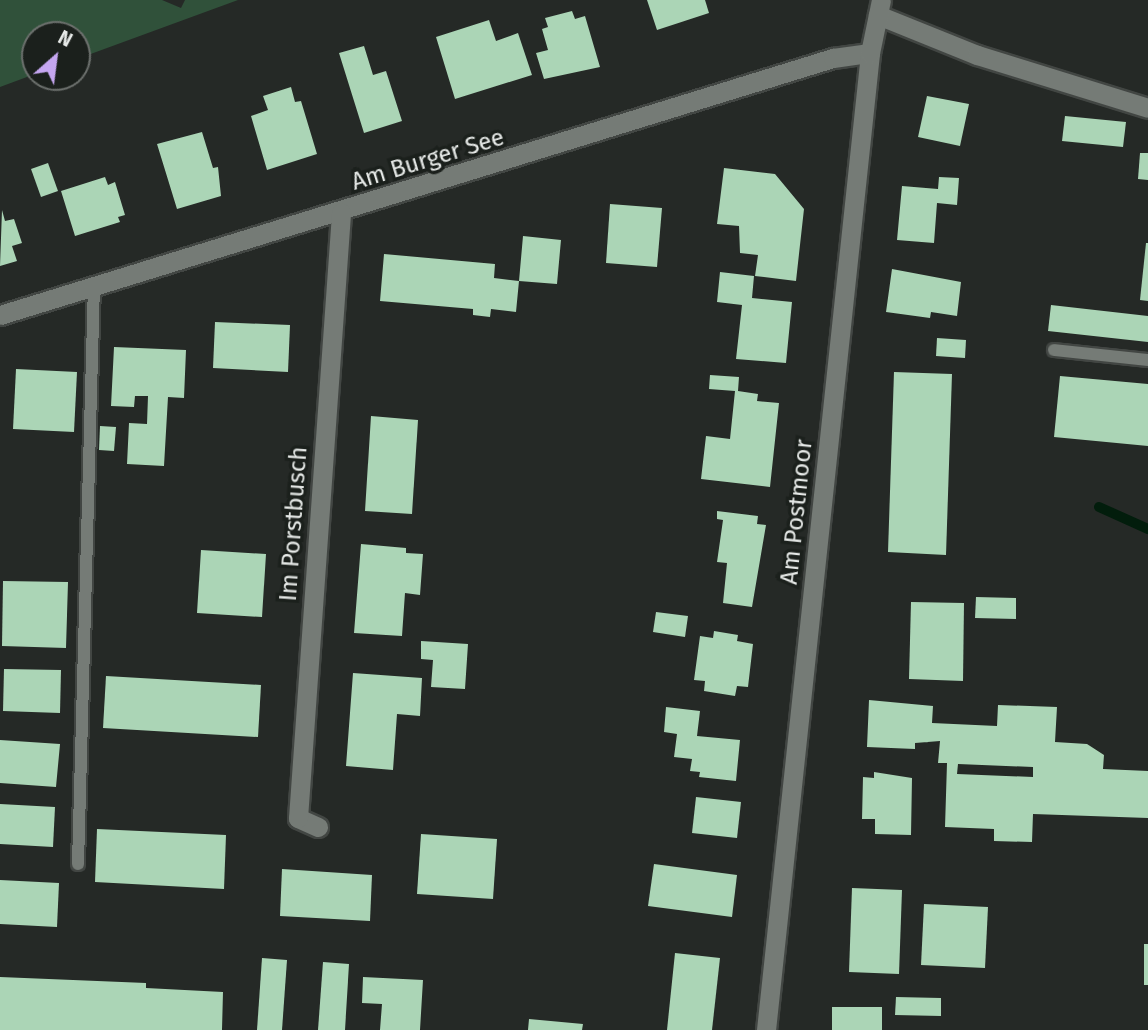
<!DOCTYPE html>
<html>
<head>
<meta charset="utf-8">
<style>
	body { margin:0 }
	#map { position:relative; width:1148px; height:1030px; overflow:hidden; background:#252926; font-family:"Fira Sans",sans-serif }
	div>[style] { position:absolute }
	.green>* { inset:0; background:#30513a }
	.stream>* { height:10px; margin:-5px; padding:0 5px; transform-origin:5px; border-radius:5px; background:#021d0c }
	.building>* { inset:0; background:#abd5b6 }
	.roads { filter:drop-shadow(2px 0 #424643) drop-shadow(-2px 0 #424643) drop-shadow(0 2px #424643) drop-shadow(0 -2px #424643) }
	.service>* { height:12px; margin:-6px; padding:0 6px; transform-origin:6px; border-radius:6px; background:#757b76 }
	.minor>* { height:19px; margin:-9.5px; padding:0 9.5px; transform-origin:9.5px; border-radius:9.5px; background:#757b76 }
	span { translate:-50% -50%; white-space:nowrap; text-align:center; line-height:1.15; -webkit-text-stroke:7px #1b201c; paint-order:stroke }
	.street-label { font-size:24px; color:#e6e9e7 }
	.north { position:absolute; left:21px; top:21px; width:70px; height:70px; box-sizing:border-box; background:#1b201c; border:2px solid #6c706d; border-radius:50%; rotate:28deg; font-size:19px; font-weight:700; line-height:28px; text-align:center; color:#e6e9e7 }
	.north::after { content:''; display:block; margin:auto; width:24px; height:32px; background:#c5a6f0; clip-path:polygon(50% 0,100% 100%,50% 72%,0 100%) }
</style>
</head>
<body>
<div id="map">
	<div class="green">
		<div style="clip-path:polygon(0 0,162px 0,181px 8px,185px 0,238px 0,77px 59px,77px 35px,35px 35px,35px 74px,0 87px)"></div>
	</div>
	<div class="stream">
		<div style="left:1099px;top:507px;width:54px;rotate:24.2deg"></div>
	</div>
	<div class="building">
		<div style="clip-path:polygon(647px 0,705px 0,709px 13px,657px 30px)"></div>
		<div style="clip-path:polygon(572px 11px,575px 19px,585px 16px,600px 67px,544px 79px,536px 53px,548px 50px,542px 29px,548px 27px,545px 18px)"></div>
		<div style="clip-path:polygon(489px 20px,496px 41px,518px 33px,532px 75px,455px 99px,436px 37px)"></div>
		<div style="clip-path:polygon(364px 46px,373px 75px,386px 71px,402px 121px,364px 133px,339px 53px)"></div>
		<div style="clip-path:polygon(291px 87px,295px 102px,301px 101px,317px 154px,267px 170px,251px 116px,268px 110px,263px 96px)"></div>
		<div style="clip-path:polygon(927px 96px,969px 104px,960px 146px,918px 137px)"></div>
		<div style="clip-path:polygon(1065px 116px,1126px 122px,1123px 147px,1062px 141px)"></div>
		<div style="clip-path:polygon(202px 132px,213px 168px,218px 167px,221px 196px,177px 209px,157px 144px)"></div>
		<div style="clip-path:polygon(1140px 153px,1148px 153px,1148px 180px,1138px 179px)"></div>
		<div style="clip-path:polygon(48px 163px,58px 191px,41px 197px,31px 169px)"></div>
		<div style="clip-path:polygon(724px 168px,775px 174px,804px 209px,796px 281px,755px 276px,758px 255px,740px 253px,739px 226px,717px 224px)"></div>
		<div style="clip-path:polygon(105px 177px,108px 185px,115px 182px,125px 215px,118px 217px,120px 222px,75px 236px,61px 191px)"></div>
		<div style="clip-path:polygon(939px 177px,959px 178px,957px 205px,937px 203px,934px 243px,897px 240px,902px 186px,938px 189px)"></div>
		<div style="clip-path:polygon(610px 204px,662px 208px,657px 267px,606px 263px)"></div>
		<div style="clip-path:polygon(2px 210px,5px 221px,14px 219px,22px 243px,12px 246px,17px 261px,0 266px)"></div>
		<div style="clip-path:polygon(523px 236px,561px 240px,557px 284px,519px 281px,516px 312px,491px 309px,490px 317px,473px 315px,473px 309px,380px 301px,384px 254px,495px 264px,494px 278px,519px 281px)"></div>
		<div style="clip-path:polygon(1146px 243px,1148px 243px,1148px 301px,1140px 300px)"></div>
		<div style="clip-path:polygon(892px 269px,961px 282px,957px 316px,931px 312px,930px 318px,886px 312px)"></div>
		<div style="clip-path:polygon(720px 272px,754px 276px,752px 298px,792px 302px,786px 363px,736px 359px,742px 305px,717px 302px)"></div>
		<div style="clip-path:polygon(1051px 305px,1148px 316px,1148px 342px,1048px 331px)"></div>
		<div style="clip-path:polygon(215px 322px,290px 325px,288px 372px,213px 368px)"></div>
		<div style="clip-path:polygon(937px 338px,966px 340px,965px 358px,936px 356px)"></div>
		<div style="clip-path:polygon(114px 347px,186px 350px,184px 398px,168px 397px,164px 466px,127px 464px,129px 423px,147px 424px,148px 396px,135px 396px,134px 407px,111px 406px)"></div>
		<div style="clip-path:polygon(16px 369px,77px 372px,74px 432px,13px 429px)"></div>
		<div style="clip-path:polygon(894px 372px,952px 374px,946px 555px,888px 552px)"></div>
		<div style="clip-path:polygon(710px 375px,739px 377px,738px 391px,758px 394px,757px 401px,779px 403px,770px 487px,701px 479px,706px 436px,730px 439px,735px 391px,709px 389px)"></div>
		<div style="clip-path:polygon(1060px 376px,1148px 384px,1148px 446px,1054px 437px)"></div>
		<div style="clip-path:polygon(371px 416px,418px 420px,412px 514px,365px 511px)"></div>
		<div style="clip-path:polygon(100px 426px,116px 427px,114px 451px,99px 450px)"></div>
		<div style="clip-path:polygon(717px 511px,758px 516px,757px 524px,766px 525px,752px 607px,723px 603px,727px 563px,717px 562px,723px 520px,717px 519px)"></div>
		<div style="clip-path:polygon(361px 544px,406px 548px,406px 553px,423px 554px,420px 595px,405px 593px,402px 636px,354px 633px)"></div>
		<div style="clip-path:polygon(201px 550px,266px 554px,262px 617px,197px 613px)"></div>
		<div style="clip-path:polygon(3px 581px,68px 582px,66px 648px,2px 646px)"></div>
		<div style="clip-path:polygon(976px 597px,1016px 598px,1016px 619px,975px 618px)"></div>
		<div style="clip-path:polygon(911px 602px,964px 603px,963px 681px,909px 679px)"></div>
		<div style="clip-path:polygon(656px 612px,688px 616px,685px 637px,653px 632px)"></div>
		<div style="clip-path:polygon(714px 631px,738px 635px,737px 641px,753px 644px,748px 687px,737px 686px,735px 696px,704px 691px,705px 681px,694px 680px,700px 636px,713px 638px)"></div>
		<div style="clip-path:polygon(421px 641px,468px 644px,465px 689px,431px 687px,433px 660px,421px 659px)"></div>
		<div style="clip-path:polygon(4px 669px,61px 670px,60px 713px,3px 711px)"></div>
		<div style="clip-path:polygon(353px 673px,422px 678px,420px 716px,397px 714px,393px 770px,346px 766px)"></div>
		<div style="clip-path:polygon(106px 676px,261px 685px,258px 737px,103px 728px)"></div>
		<div style="clip-path:polygon(evenodd,869px 700px,933px 706px,932px 723px,997px 726px,998px 705px,1057px 707px,1055px 742px,1087px 744px,1104px 755px,1103px 769px,1148px 771px,1148px 818px,1033px 814px,1032px 842px,994px 841px,994px 829px,945px 827px,947px 763px,938px 763px,940px 741px,915px 743px,915px 749px,867px 747px,869px 700px,958px 764px,1033px 767px,1033px 777px,957px 774px,958px 764px)"></div>
		<div style="clip-path:polygon(666px 707px,700px 711px,697px 736px,740px 740px,736px 781px,699px 777px,700px 772px,690px 771px,692px 759px,674px 757px,677px 734px,664px 732px)"></div>
		<div style="clip-path:polygon(0 740px,60px 744px,56px 787px,0 783px)"></div>
		<div style="clip-path:polygon(874px 772px,912px 778px,911px 835px,875px 834px,875px 819px,862px 819px,863px 777px,874px 778px)"></div>
		<div style="clip-path:polygon(696px 797px,741px 802px,737px 838px,692px 833px)"></div>
		<div style="clip-path:polygon(0 804px,55px 807px,53px 847px,0 844px)"></div>
		<div style="clip-path:polygon(97px 829px,226px 835px,224px 889px,95px 882px)"></div>
		<div style="clip-path:polygon(421px 834px,497px 839px,493px 899px,417px 894px)"></div>
		<div style="clip-path:polygon(654px 864px,737px 875px,732px 917px,648px 906px)"></div>
		<div style="clip-path:polygon(282px 869px,372px 875px,370px 921px,280px 916px)"></div>
		<div style="clip-path:polygon(0 880px,59px 883px,57px 927px,0 924px)"></div>
		<div style="clip-path:polygon(852px 888px,902px 890px,899px 974px,849px 972px)"></div>
		<div style="clip-path:polygon(924px 904px,988px 907px,985px 968px,921px 965px)"></div>
		<div style="clip-path:polygon(1144px 944px,1148px 944px,1148px 985px,1144px 985px)"></div>
		<div style="clip-path:polygon(675px 953px,720px 958px,712px 1030px,667px 1030px)"></div>
		<div style="clip-path:polygon(262px 958px,287px 960px,282px 1030px,257px 1030px)"></div>
		<div style="clip-path:polygon(323px 962px,349px 964px,345px 1030px,318px 1030px)"></div>
		<div style="clip-path:polygon(0 977px,146px 983px,146px 988px,223px 992px,222px 1030px,0 1030px)"></div>
		<div style="clip-path:polygon(363px 977px,423px 980px,420px 1030px,380px 1030px,382px 1004px,362px 1003px)"></div>
		<div style="clip-path:polygon(896px 997px,941px 998px,941px 1016px,895px 1015px)"></div>
		<div style="clip-path:polygon(832px 1007px,882px 1007px,882px 1030px,832px 1030px)"></div>
		<div style="clip-path:polygon(529px 1019px,583px 1024px,582px 1030px,528px 1030px)"></div>
	</div>
	<div class="roads">
		<div class="service">
			<div style="left:1054px;top:350px;width:95px;rotate:6.1deg"></div>
			<div style="left:78px;top:864px;width:579px;rotate:-88.42deg"></div>
		</div>
		<div class="minor">
			<div style="left:878px;top:15px;width:107px;rotate:22deg"></div>
			<div style="left:977px;top:55px;width:179px;rotate:17.2deg"></div>
			<div style="left:0;top:315px;width:872px;rotate:-17.15deg"></div>
			<div style="left:833px;top:58px;width:37px;rotate:-8deg"></div>
			<div style="left:318px;top:827px;width:22px;rotate:-156deg"></div>
			<div style="left:298px;top:818px;width:607px;rotate:-85.93deg"></div>
			<div style="left:766px;top:1030px;width:983px;rotate:-83.92deg"></div>
			<div style="left:870px;top:53px;width:54px;rotate:-78.3deg"></div>
		</div>
	</div>
	<div class="street-label">
		<span style="left:428px;top:160px;rotate:-17deg">Am Burger See</span>
		<span style="left:797px;top:512px;rotate:-84deg">Am Postmoor</span>
		<span style="left:294px;top:524px;rotate:-86deg">Im Porstbusch</span>
	</div>
	<div class="north">N</div>
</div>
</body>
</html>
